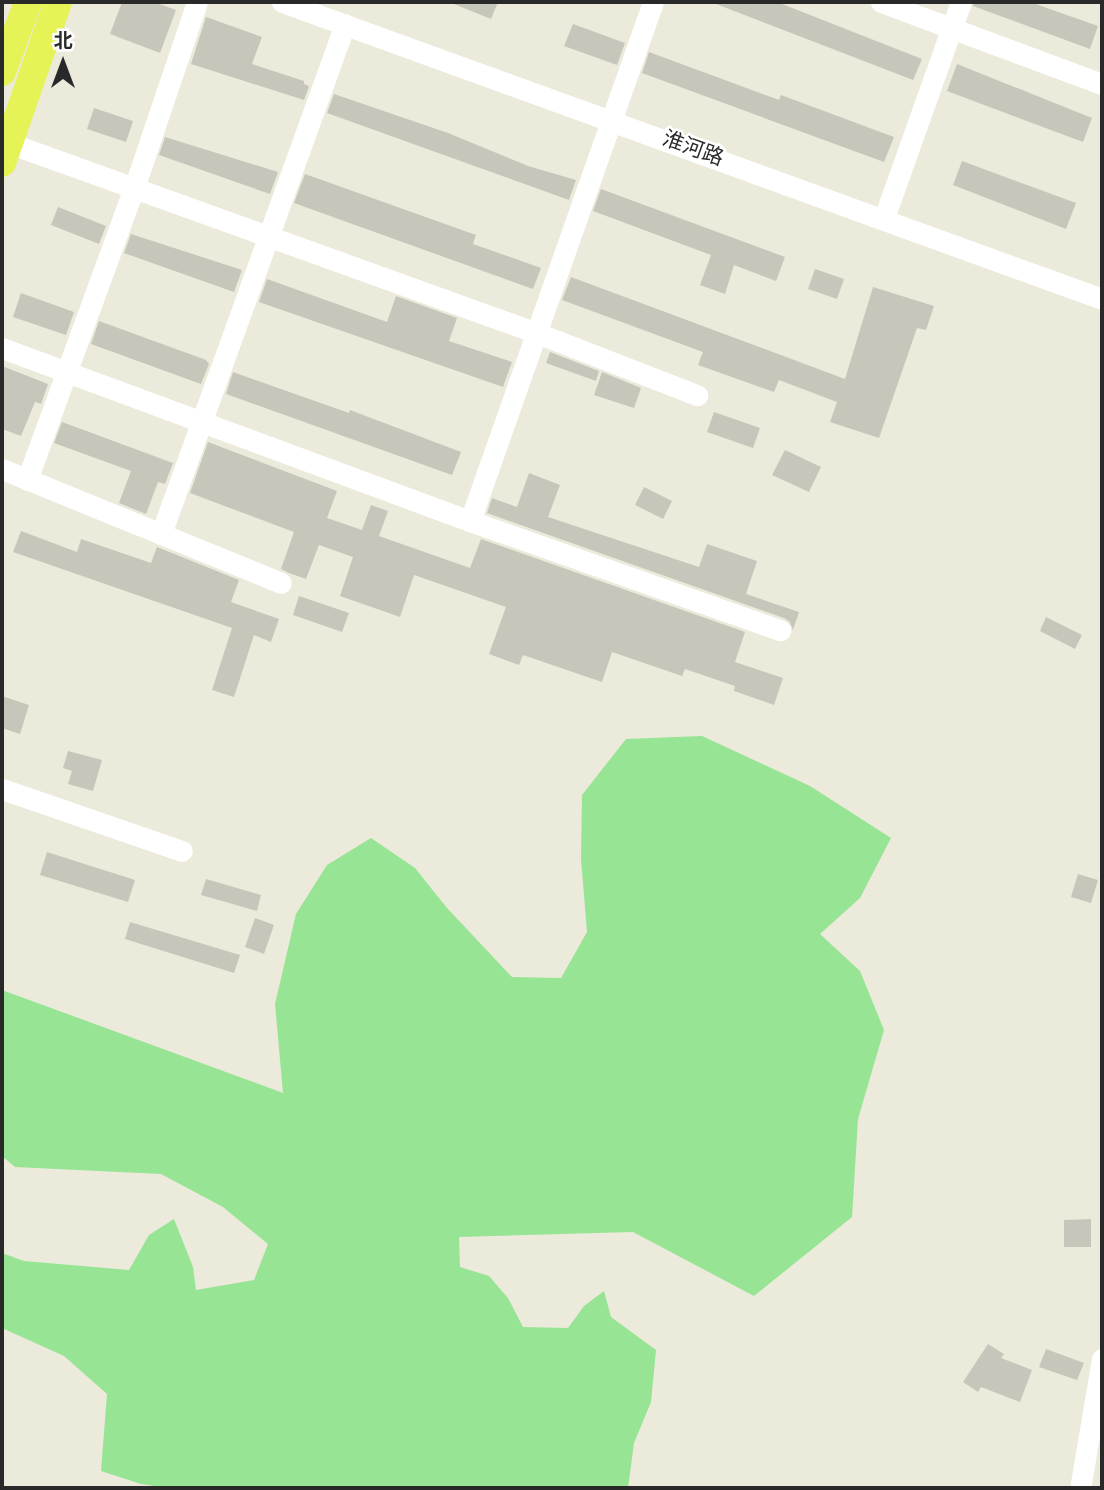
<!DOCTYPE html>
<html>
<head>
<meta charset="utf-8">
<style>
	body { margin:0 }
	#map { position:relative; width:1104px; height:1490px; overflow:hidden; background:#eceada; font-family:"Alegreya Sans","Noto Sans SC",sans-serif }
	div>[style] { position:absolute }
	.green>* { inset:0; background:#96e494 }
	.building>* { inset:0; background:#c7c6ba }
	.minor>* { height:21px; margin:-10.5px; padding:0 10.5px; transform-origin:10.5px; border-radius:10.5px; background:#fff }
	.major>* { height:28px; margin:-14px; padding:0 14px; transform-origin:14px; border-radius:14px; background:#e5f357 }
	span { translate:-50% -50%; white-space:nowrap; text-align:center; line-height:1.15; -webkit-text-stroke:5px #fff; paint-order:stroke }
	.street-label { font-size:21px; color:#292929 }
	.frame { position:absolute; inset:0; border:4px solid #292929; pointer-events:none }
	.north { position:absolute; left:28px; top:28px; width:70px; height:70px; -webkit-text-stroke:5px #fff; paint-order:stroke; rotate:0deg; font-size:19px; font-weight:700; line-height:28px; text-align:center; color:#292929 }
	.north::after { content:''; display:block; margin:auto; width:24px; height:32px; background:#292929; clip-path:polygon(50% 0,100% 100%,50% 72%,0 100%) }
</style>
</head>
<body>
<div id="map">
	<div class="green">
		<div style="clip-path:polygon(702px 736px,810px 786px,891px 838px,860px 898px,820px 934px,860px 971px,884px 1030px,858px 1119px,852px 1217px,754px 1296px,633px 1232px,459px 1237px,460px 1267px,489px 1276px,508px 1298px,523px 1327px,568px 1328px,584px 1306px,604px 1291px,611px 1317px,656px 1350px,651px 1402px,634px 1443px,628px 1488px,168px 1488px,141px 1484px,101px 1471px,107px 1394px,64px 1356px,2px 1328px,2px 1253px,24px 1261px,129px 1270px,149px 1235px,174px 1219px,193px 1267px,196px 1290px,254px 1280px,268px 1244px,223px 1207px,161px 1174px,15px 1167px,2px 1156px,2px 990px,283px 1093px,275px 1004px,296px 914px,327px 865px,371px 838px,415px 868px,447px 908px,512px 977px,561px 978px,587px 932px,581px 859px,582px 795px,626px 739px)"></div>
	</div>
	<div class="building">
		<div style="clip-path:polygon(122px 2px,154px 2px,176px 10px,160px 53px,110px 34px)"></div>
		<div style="clip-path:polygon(449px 2px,498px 2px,491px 19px)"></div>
		<div style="clip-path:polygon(711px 2px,777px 2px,922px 59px,913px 80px)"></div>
		<div style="clip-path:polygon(974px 2px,1030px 2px,1098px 26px,1090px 49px,973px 6px)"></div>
		<div style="clip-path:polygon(206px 17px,262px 37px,252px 64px,304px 81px,304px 84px,309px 86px,304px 100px,191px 64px)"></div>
		<div style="clip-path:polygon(573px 24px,625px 43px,617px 65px,564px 46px)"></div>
		<div style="clip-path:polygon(649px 52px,779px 100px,781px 95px,894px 137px,884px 162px,642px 73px)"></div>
		<div style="clip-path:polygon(957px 64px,1092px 118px,1083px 142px,947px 91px)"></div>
		<div style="clip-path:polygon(334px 94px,448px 133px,528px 166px,576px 180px,569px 200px,327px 113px)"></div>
		<div style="clip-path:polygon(94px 108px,133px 121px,126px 142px,87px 129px)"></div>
		<div style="clip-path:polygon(165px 137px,278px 172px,270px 194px,159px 155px)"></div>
		<div style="clip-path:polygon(962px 161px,1076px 203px,1066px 229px,953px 185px)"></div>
		<div style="clip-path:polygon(305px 174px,476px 235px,473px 244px,541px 268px,533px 289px,294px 203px)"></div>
		<div style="clip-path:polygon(601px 189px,785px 257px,776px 281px,734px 265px,725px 294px,700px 285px,711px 255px,593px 211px)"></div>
		<div style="clip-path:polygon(58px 207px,106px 226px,99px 244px,51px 225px)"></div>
		<div style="clip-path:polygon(131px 234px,242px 270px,234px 292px,124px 253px)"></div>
		<div style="clip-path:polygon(815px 269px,844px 279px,837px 299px,808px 289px)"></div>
		<div style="clip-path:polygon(571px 277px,845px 379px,873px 287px,934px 306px,926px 330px,917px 328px,879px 438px,830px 422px,837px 402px,779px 380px,774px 392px,698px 365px,703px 352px,562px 300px)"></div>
		<div style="clip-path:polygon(267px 279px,387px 322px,396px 296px,457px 318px,449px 341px,512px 362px,503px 387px,259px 302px)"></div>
		<div style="clip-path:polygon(21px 293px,74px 312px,66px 335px,13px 317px)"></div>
		<div style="clip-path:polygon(99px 321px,206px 360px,209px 364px,201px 384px,91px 344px)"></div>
		<div style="clip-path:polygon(550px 352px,599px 371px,596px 381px,546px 363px)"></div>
		<div style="clip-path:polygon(2px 366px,48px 384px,41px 404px,35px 402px,21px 436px,2px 429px)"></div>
		<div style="clip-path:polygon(233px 372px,349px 413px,350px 410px,461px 452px,452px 475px,226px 394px)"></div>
		<div style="clip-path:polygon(602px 372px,641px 388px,634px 408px,594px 395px)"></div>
		<div style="clip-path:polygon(714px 412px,760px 428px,753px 448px,707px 432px)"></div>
		<div style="clip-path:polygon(62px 422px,173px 463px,165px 484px,158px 482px,146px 514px,119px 503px,131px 471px,54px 443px)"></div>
		<div style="clip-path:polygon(208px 442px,337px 491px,327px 518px,362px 530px,371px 505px,388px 511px,379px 536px,470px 568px,481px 539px,745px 632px,735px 662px,783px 678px,774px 705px,734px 691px,735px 686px,685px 669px,682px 676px,612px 652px,602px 682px,523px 655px,519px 665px,489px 654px,506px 607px,414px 575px,400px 617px,340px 596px,353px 557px,319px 545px,306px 579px,289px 573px,281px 569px,294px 532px,190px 493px)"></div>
		<div style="clip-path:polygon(785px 450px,821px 467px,809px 492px,772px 475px)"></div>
		<div style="clip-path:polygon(529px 473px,560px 485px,548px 517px,699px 567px,707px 544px,757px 561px,746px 594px,799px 612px,793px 630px,790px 622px,784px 618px,487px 513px,492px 498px,517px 507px)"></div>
		<div style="clip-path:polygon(644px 487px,672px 501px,663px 519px,635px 505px)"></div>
		<div style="clip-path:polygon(21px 531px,77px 552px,81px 539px,151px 563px,157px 547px,239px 580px,231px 602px,279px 619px,271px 642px,254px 635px,234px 697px,212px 690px,232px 628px,13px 552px)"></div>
		<div style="clip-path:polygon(299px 596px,349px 613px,342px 632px,293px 615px)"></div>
		<div style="clip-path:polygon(1046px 617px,1082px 635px,1075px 649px,1040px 631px)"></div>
		<div style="clip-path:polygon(2px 696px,29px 705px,20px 734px,2px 728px)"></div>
		<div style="clip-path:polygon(68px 751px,102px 760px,93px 791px,68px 784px,72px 771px,63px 768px)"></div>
		<div style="clip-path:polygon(47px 852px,135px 880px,128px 902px,40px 875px)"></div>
		<div style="clip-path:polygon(1078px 874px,1098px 880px,1091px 903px,1071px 897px)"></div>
		<div style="clip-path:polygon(206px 879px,261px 895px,257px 911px,201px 895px)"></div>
		<div style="clip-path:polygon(255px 918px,274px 925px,264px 954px,245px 947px)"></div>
		<div style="clip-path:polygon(130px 922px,240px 955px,234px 973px,125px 939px)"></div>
		<div style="clip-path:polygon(1091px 1219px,1091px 1247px,1064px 1247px,1064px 1220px)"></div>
		<div style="clip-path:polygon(988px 1344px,1004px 1354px,1001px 1358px,1032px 1370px,1020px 1402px,981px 1387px,978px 1392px,963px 1382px)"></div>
		<div style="clip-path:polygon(1046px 1349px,1084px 1363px,1077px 1380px,1039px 1367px)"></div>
	</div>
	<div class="minor">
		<div style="left:282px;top:2px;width:872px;rotate:19.91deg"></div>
		<div style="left:881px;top:2px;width:236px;rotate:20.4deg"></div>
		<div style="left:9px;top:143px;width:561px;rotate:19.79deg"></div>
		<div style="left:537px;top:333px;width:172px;rotate:21.2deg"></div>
		<div style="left:884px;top:218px;width:229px;rotate:-70.4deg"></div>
		<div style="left:2px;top:348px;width:499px;rotate:20.3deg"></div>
		<div style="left:470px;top:521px;width:329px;rotate:19.4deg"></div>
		<div style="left:2px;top:469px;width:301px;rotate:22.2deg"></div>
		<div style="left:27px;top:480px;width:311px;rotate:-69.9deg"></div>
		<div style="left:134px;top:188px;width:196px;rotate:-71.3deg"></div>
		<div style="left:470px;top:521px;width:550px;rotate:-70.58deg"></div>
		<div style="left:161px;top:534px;width:542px;rotate:-70.16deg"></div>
		<div style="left:2px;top:789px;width:190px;rotate:19deg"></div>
		<div style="left:1081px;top:1483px;width:126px;rotate:-80.4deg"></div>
	</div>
	<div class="major">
		<div style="left:2px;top:72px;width:75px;rotate:-69.6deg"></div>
		<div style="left:2px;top:163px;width:170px;rotate:-70.8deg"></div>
	</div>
	<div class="street-label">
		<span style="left:693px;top:149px;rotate:20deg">淮河路</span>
	</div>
	<div class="frame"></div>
	<div class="north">北</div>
</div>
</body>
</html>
